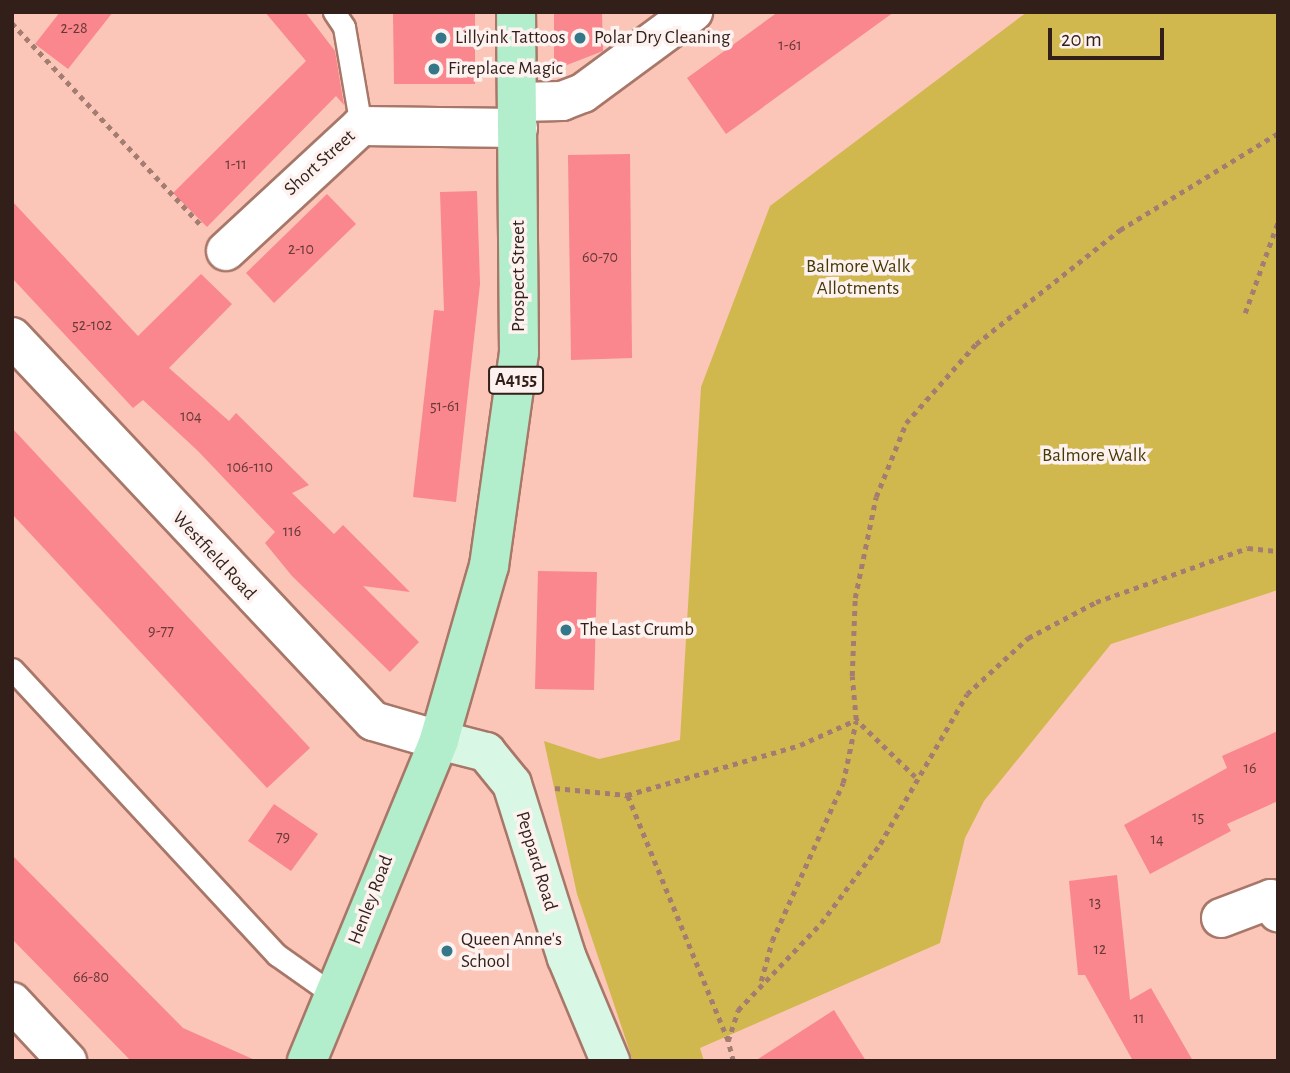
<!DOCTYPE html>
<html>
<head>
<meta charset="utf-8">
<style>
	body { margin:0 }
	#map { position:relative; width:1290px; height:1073px; overflow:hidden; background:#fbc6b7; font-family:"Alegreya Sans",sans-serif }
	div>[style] { position:absolute }
	.green>* { inset:0; background:#d0b84e }
	.building>* { inset:0; background:#fa868e }
	.path>* { height:4.5px; margin-top:-2.25px; transform-origin:0; background:repeating-linear-gradient(90deg,#a47d72 0 5px,transparent 0 10px) }
	.roads { filter:drop-shadow(2px 0 #a77769) drop-shadow(-2px 0 #a77769) drop-shadow(0 2px #a77769) drop-shadow(0 -2px #a77769) }
	.service>* { height:21px; margin:-10.5px; padding:0 10.5px; transform-origin:10.5px; border-radius:10.5px; background:#fff }
	.minor>* { height:38px; margin:-19px; padding:0 19px; transform-origin:19px; border-radius:19px; background:#fff }
	.tertiary>* { height:38px; margin:-19px; padding:0 19px; transform-origin:19px; border-radius:19px; background:#fff }
	.secondary>* { height:38px; margin:-19px; padding:0 19px; transform-origin:19px; border-radius:19px; background:#d9f7e5 }
	.primary>* { height:38px; margin:-19px; padding:0 19px; transform-origin:19px; border-radius:19px; background:#b2eecb }
	.dots>* { width:19px; height:19px; translate:-50% -50%; box-sizing:border-box; border:4px solid #fdf2ef; border-radius:50% }
	span { translate:-50% -50%; white-space:nowrap; text-align:center; line-height:1.15; -webkit-text-stroke:7px #fdf2ef; paint-order:stroke }
	.number-label { font-size:16px; color:#643936 }
	.number-label span { -webkit-text-stroke-width:0 }
	.shield-label span { padding:2px 5px; background:#fdf2ef; border:2px solid; border-radius:5px; -webkit-text-stroke-width:0 }
	.shield-label { font-size:18px; color:#321f19; font-weight:700 }
	.poi-label { font-size:19px; color:#321f19 }
	.left { translate:0 -50%; text-align:left }
	.street-label { font-size:19px; color:#321f19 }
	.park-label { font-size:19px; color:#453a06 }
	.frame { position:absolute; inset:0; border:14px solid #321f19; pointer-events:none }
	.scale { position:absolute; left:1048px; top:28px; width:116px; height:32px; box-sizing:border-box; border:4px solid #321f19; border-top:0; padding-left:9px; font-size:21px; line-height:24px; white-space:nowrap; color:#321f19; -webkit-text-stroke:5px #fdf2ef; paint-order:stroke }
</style>
</head>
<body>
<div id="map">
	<div class="green">
		<div style="clip-path:polygon(1027px 12px,1278px 12px,1278px 590px,1111px 644px,984px 801px,965px 838px,940px 943px,700px 1048px,704px 1061px,633px 1061px,577px 894px,544px 741px,599px 759px,680px 740px,701px 387px,770px 206px)"></div>
	</div>
	<div class="building">
		<div style="clip-path:polygon(60px 12px,113px 12px,68px 69px,35px 44px)"></div>
		<div style="clip-path:polygon(265px 12px,305px 12px,335px 51px,344px 105px,336px 96px,207px 227px,173px 193px,306px 61px)"></div>
		<div style="clip-path:polygon(393px 12px,475px 12px,475px 84px,394px 84px)"></div>
		<div style="clip-path:polygon(554px 12px,602px 12px,603px 51px,554px 70px)"></div>
		<div style="clip-path:polygon(778px 12px,894px 12px,726px 134px,687px 78px)"></div>
		<div style="clip-path:polygon(630px 154px,632px 358px,571px 360px,568px 155px)"></div>
		<div style="clip-path:polygon(477px 191px,480px 284px,456px 502px,413px 497px,434px 310px,444px 311px,440px 192px)"></div>
		<div style="clip-path:polygon(327px 194px,356px 224px,274px 303px,246px 273px)"></div>
		<div style="clip-path:polygon(12px 201px,138px 336px,201px 274px,232px 304px,169px 368px,229px 421px,236px 413px,309px 485px,292px 493px,334px 534px,343px 525px,410px 592px,363px 586px,419px 642px,390px 672px,292px 576px,265px 543px,275px 532px,198px 451px,143px 400px,133px 408px,12px 278px)"></div>
		<div style="clip-path:polygon(12px 428px,310px 748px,267px 788px,12px 514px)"></div>
		<div style="clip-path:polygon(538px 571px,597px 572px,594px 690px,535px 689px)"></div>
		<div style="clip-path:polygon(1278px 731px,1278px 801px,1227px 824px,1231px 831px,1150px 874px,1124px 825px,1227px 768px,1222px 756px)"></div>
		<div style="clip-path:polygon(274px 804px,318px 834px,291px 871px,248px 841px)"></div>
		<div style="clip-path:polygon(12px 855px,183px 1028px,257px 1061px,131px 1061px,12px 939px)"></div>
		<div style="clip-path:polygon(1117px 875px,1130px 1000px,1151px 988px,1193px 1061px,1133px 1061px,1085px 975px,1078px 975px,1069px 881px)"></div>
		<div style="clip-path:polygon(834px 1010px,866px 1061px,755px 1061px)"></div>
	</div>
	<div class="path">
		<div style="left:12px;top:23px;width:277px;rotate:46.9deg"></div>
		<div style="left:1245px;top:313px;width:97px;rotate:-70.1deg"></div>
		<div style="left:915px;top:777px;width:82px;rotate:-136deg"></div>
		<div style="left:856px;top:720px;width:44px;rotate:-95.2deg"></div>
		<div style="left:852px;top:676px;width:78px;rotate:-87.8deg"></div>
		<div style="left:855px;top:598px;width:103px;rotate:-78.3deg"></div>
		<div style="left:876px;top:497px;width:80px;rotate:-67.9deg"></div>
		<div style="left:906px;top:423px;width:106px;rotate:-48.5deg"></div>
		<div style="left:976px;top:344px;width:184px;rotate:-38.4deg"></div>
		<div style="left:1120px;top:230px;width:185px;rotate:-31.5deg"></div>
		<div style="left:555px;top:788px;width:72px;rotate:5.6deg"></div>
		<div style="left:761px;top:981px;width:41px;rotate:-74.6deg"></div>
		<div style="left:772px;top:941px;width:173px;rotate:-65.8deg"></div>
		<div style="left:843px;top:783px;width:63px;rotate:-78.2deg"></div>
		<div style="left:728px;top:1041px;width:266px;rotate:-112.3deg"></div>
		<div style="left:627px;top:795px;width:180px;rotate:-16.1deg"></div>
		<div style="left:800px;top:745px;width:61px;rotate:-24.1deg"></div>
		<div style="left:733px;top:1061px;width:21px;rotate:-104deg"></div>
		<div style="left:728px;top:1041px;width:33px;rotate:-72deg"></div>
		<div style="left:738px;top:1010px;width:120px;rotate:-46.3deg"></div>
		<div style="left:821px;top:923px;width:99px;rotate:-53.2deg"></div>
		<div style="left:880px;top:844px;width:173px;rotate:-59.9deg"></div>
		<div style="left:967px;top:694px;width:83px;rotate:-42.6deg"></div>
		<div style="left:1028px;top:638px;width:77px;rotate:-27.9deg"></div>
		<div style="left:1096px;top:602px;width:161px;rotate:-19.6deg"></div>
		<div style="left:1248px;top:548px;width:30px;rotate:6deg"></div>
	</div>
	<div class="roads">
		<div class="service">
			<div style="left:334px;top:12px;width:18px;rotate:56deg"></div>
			<div style="left:344px;top:27px;width:100px;rotate:80.3deg"></div>
			<div style="left:12px;top:669px;width:390px;rotate:47.2deg"></div>
			<div style="left:277px;top:955px;width:70px;rotate:35.1deg"></div>
		</div>
		<div class="minor">
			<div style="left:518px;top:102px;width:44px;rotate:-1.3deg"></div>
			<div style="left:562px;top:101px;width:22px;rotate:-21deg"></div>
			<div style="left:583px;top:93px;width:137px;rotate:-36.4deg"></div>
			<div style="left:226px;top:251px;width:184px;rotate:-42.8deg"></div>
			<div style="left:361px;top:126px;width:157px;rotate:0.7deg"></div>
			<div style="left:1221px;top:918px;width:53px;rotate:-20.8deg"></div>
			<div style="left:1271px;top:899px;width:15px;rotate:62deg"></div>
			<div style="left:12px;top:1002px;width:81px;rotate:47deg"></div>
		</div>
		<div class="tertiary">
			<div style="left:12px;top:337px;width:527px;rotate:46.77deg"></div>
			<div style="left:373px;top:721px;width:69px;rotate:16.1deg"></div>
		</div>
		<div class="secondary">
			<div style="left:439px;top:740px;width:49px;rotate:14.3deg"></div>
			<div style="left:486px;top:752px;width:41px;rotate:50.9deg"></div>
			<div style="left:512px;top:784px;width:182px;rotate:72.5deg"></div>
			<div style="left:567px;top:958px;width:112px;rotate:67.3deg"></div>
		</div>
		<div class="primary">
			<div style="left:307px;top:1061px;width:347px;rotate:-67.6deg"></div>
			<div style="left:439px;top:740px;width:181px;rotate:-74deg"></div>
			<div style="left:489px;top:566px;width:215px;rotate:-82deg"></div>
			<div style="left:519px;top:353px;width:341px;rotate:-90.5deg"></div>
		</div>
	</div>
	<div class="dots">
		<div style="left:441px;top:38px;background:#347788"></div>
		<div style="left:580px;top:38px;background:#347788"></div>
		<div style="left:434px;top:69px;background:#347788"></div>
		<div style="left:566px;top:630px;background:#347788"></div>
		<div style="left:447px;top:951px;background:#347788"></div>
	</div>
	<div class="number-label">
		<span style="left:74px;top:28px">2-28</span>
		<span style="left:790px;top:45px">1-61</span>
		<span style="left:236px;top:164px">1-11</span>
		<span style="left:301px;top:249px">2-10</span>
		<span style="left:600px;top:257px">60-70</span>
		<span style="left:92px;top:325px">52-102</span>
		<span style="left:445px;top:406px">51-61</span>
		<span style="left:191px;top:416px">104</span>
		<span style="left:250px;top:467px">106-110</span>
		<span style="left:292px;top:531px">116</span>
		<span style="left:161px;top:631px">9-77</span>
		<span style="left:1250px;top:768px">16</span>
		<span style="left:1198px;top:817px">15</span>
		<span style="left:283px;top:837px">79</span>
		<span style="left:1157px;top:839px">14</span>
		<span style="left:1095px;top:902px">13</span>
		<span style="left:1100px;top:949px">12</span>
		<span style="left:91px;top:977px">66-80</span>
		<span style="left:1139px;top:1018px">11</span>
	</div>
	<div class="shield-label">
		<span style="left:516px;top:380px">A4155</span>
	</div>
	<div class="poi-label">
		<span class="left" style="left:455px;top:38px">Lillyink Tattoos</span>
		<span class="left" style="left:594px;top:38px">Polar Dry Cleaning</span>
		<span class="left" style="left:448px;top:69px">Fireplace Magic</span>
		<span class="left" style="left:580px;top:630px">The Last Crumb</span>
		<span class="left" style="left:461px;top:951px">Queen Anne's<br>School</span>
	</div>
	<div class="street-label">
		<span style="left:320px;top:163px;rotate:-42deg">Short Street</span>
		<span style="left:519px;top:276px;rotate:-90deg">Prospect Street</span>
		<span style="left:214px;top:556px;rotate:47deg">Westfield Road</span>
		<span style="left:536px;top:861px;rotate:73deg">Peppard Road</span>
		<span style="left:371px;top:900px;rotate:-69deg">Henley Road</span>
	</div>
	<div class="park-label">
		<span style="left:858px;top:278px">Balmore Walk<br>Allotments</span>
		<span style="left:1094px;top:456px">Balmore Walk</span>
	</div>
	<div class="frame"></div>
	<div class="scale">20 m</div>
</div>
</body>
</html>
